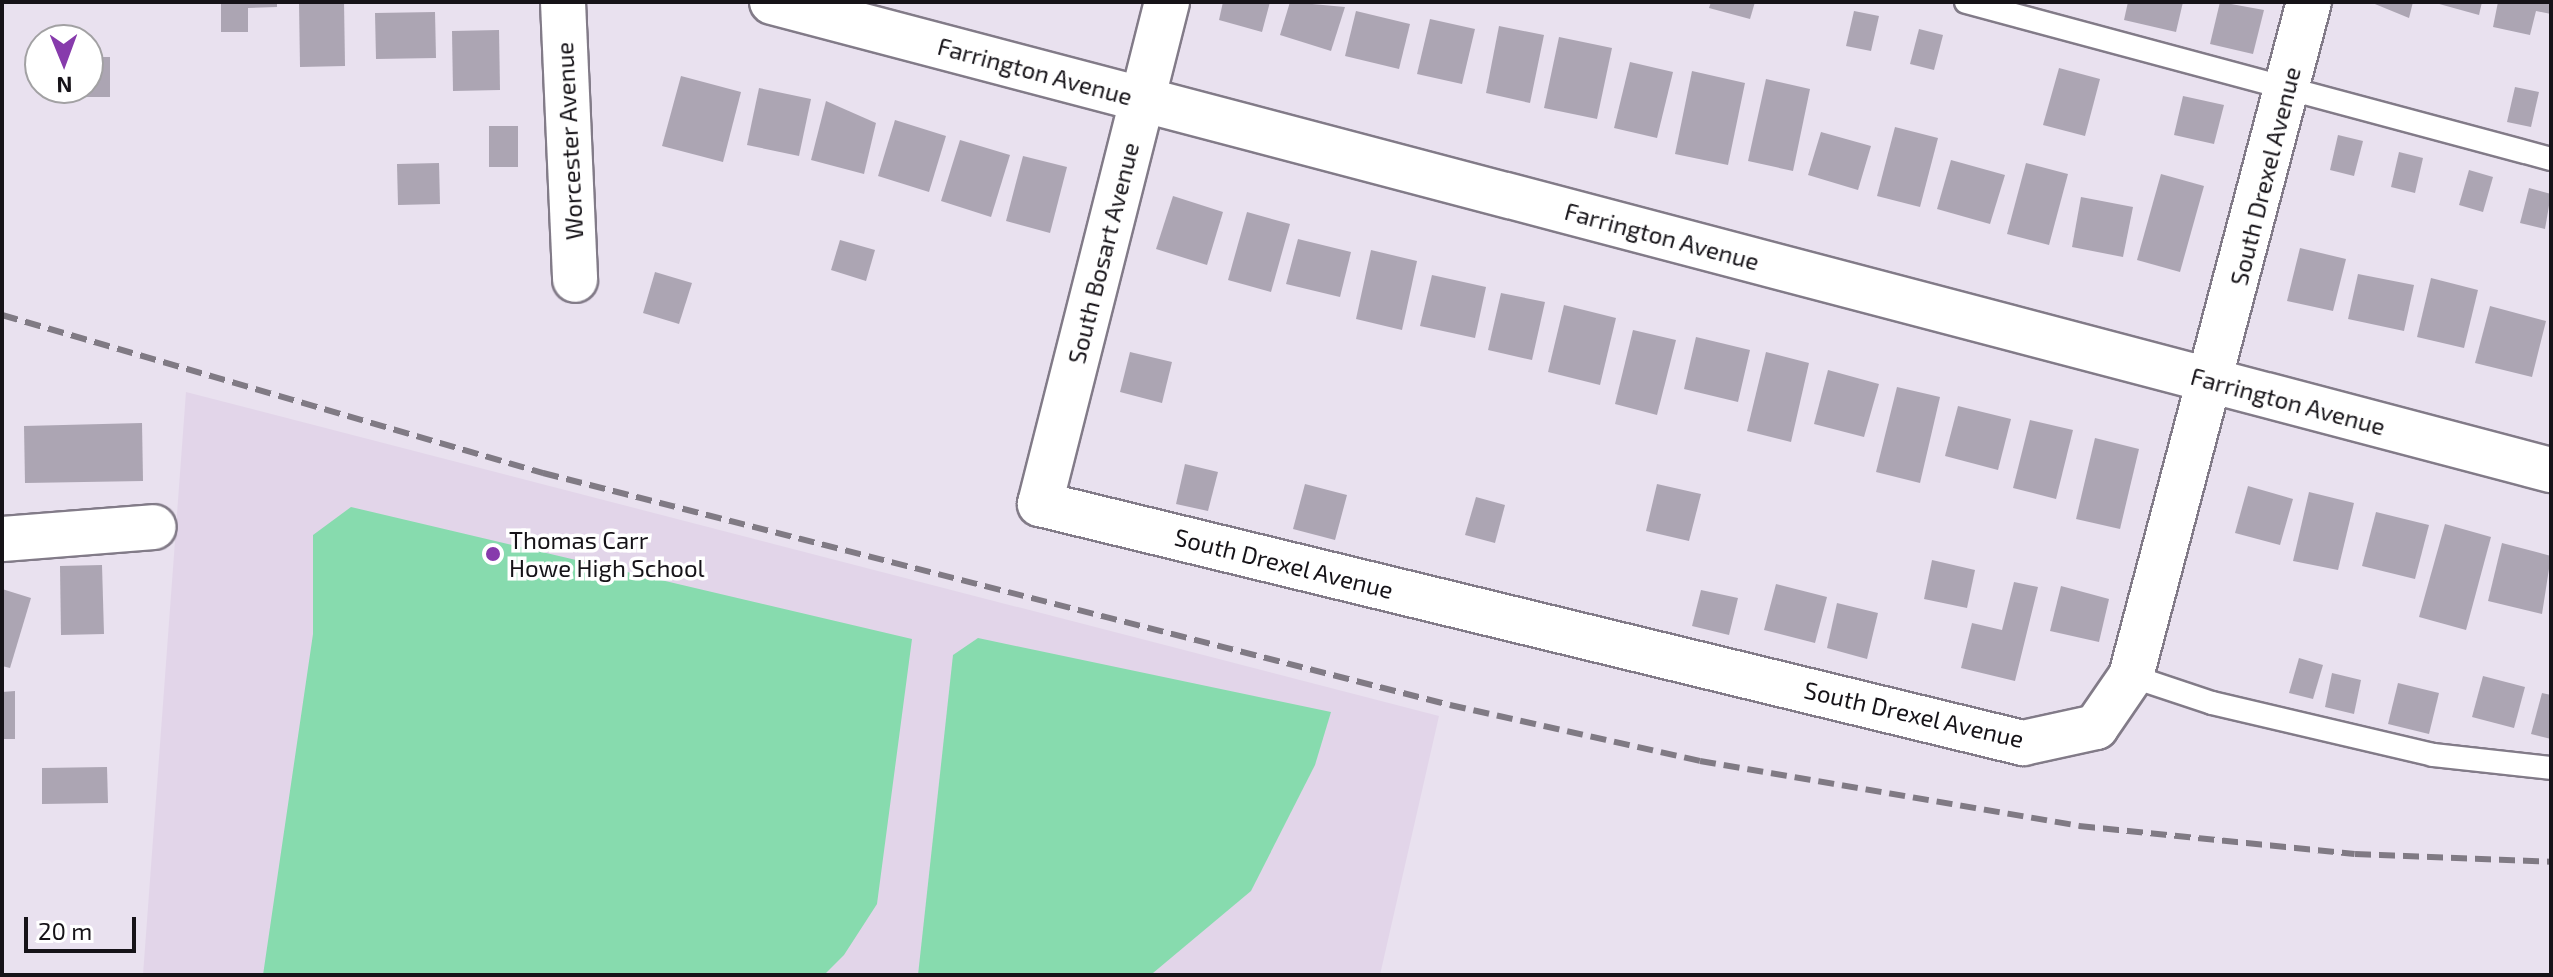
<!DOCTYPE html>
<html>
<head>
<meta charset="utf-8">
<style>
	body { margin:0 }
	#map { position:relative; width:2553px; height:977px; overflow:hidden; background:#e9e1ef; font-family:"Exo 2",sans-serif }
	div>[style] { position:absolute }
	.education>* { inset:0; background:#e2d5e9 }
	.green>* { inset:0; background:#87dbae }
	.building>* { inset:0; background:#aca5b3 }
	.path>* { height:5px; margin-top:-2.5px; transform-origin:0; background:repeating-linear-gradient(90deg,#79737d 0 4px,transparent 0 10px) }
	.roads { filter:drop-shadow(2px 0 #827b88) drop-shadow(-2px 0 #827b88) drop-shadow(0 2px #827b88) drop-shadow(0 -2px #827b88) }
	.service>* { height:22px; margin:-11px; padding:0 11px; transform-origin:11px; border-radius:11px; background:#fff }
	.minor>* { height:44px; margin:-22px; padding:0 22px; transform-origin:22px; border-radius:22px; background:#fff }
	.rail>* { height:6px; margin-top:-3px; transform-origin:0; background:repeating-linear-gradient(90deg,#807a84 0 16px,transparent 0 24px) }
	.dots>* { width:22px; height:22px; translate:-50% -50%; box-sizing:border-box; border:4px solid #fff; border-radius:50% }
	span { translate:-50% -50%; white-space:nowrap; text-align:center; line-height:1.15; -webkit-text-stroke:7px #fff; paint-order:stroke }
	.street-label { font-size:24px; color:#161318 }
	.poi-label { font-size:24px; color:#161318 }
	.left { translate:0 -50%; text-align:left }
	.frame { position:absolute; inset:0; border:4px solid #161318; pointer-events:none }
	.north { position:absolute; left:24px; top:24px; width:80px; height:80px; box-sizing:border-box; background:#fff; border:2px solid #a2a1a3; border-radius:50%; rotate:179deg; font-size:22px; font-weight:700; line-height:32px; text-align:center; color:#161318 }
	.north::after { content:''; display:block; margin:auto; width:28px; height:36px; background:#873bac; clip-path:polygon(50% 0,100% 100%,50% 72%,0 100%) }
	.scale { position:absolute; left:24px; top:917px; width:112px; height:36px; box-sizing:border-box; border:4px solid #161318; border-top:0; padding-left:10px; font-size:24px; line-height:28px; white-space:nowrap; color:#161318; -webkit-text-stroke:6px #fff; paint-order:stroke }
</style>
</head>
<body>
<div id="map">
	<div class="education">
		<div style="clip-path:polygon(186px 392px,1439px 716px,1380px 975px,143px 975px)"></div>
	</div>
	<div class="green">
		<div style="clip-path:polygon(351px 507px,912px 639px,877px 904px,844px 955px,824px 975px,263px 975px,313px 634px,313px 535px)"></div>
		<div style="clip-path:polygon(978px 638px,1331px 712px,1315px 765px,1251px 891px,1153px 973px,918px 975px,953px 655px)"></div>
	</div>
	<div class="building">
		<div style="clip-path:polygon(221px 2px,277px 2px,277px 7px,248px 8px,248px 32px,221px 32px)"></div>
		<div style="clip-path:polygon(299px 2px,344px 2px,345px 66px,300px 67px)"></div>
		<div style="clip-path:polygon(1223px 2px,1270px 2px,1262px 32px,1219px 20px)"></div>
		<div style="clip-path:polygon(1290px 2px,1345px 7px,1331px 51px,1280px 35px)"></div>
		<div style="clip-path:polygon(1711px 2px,1755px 2px,1750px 19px,1709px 8px)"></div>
		<div style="clip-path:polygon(2128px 2px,2183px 2px,2176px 32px,2124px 20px)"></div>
		<div style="clip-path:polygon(2220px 2px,2264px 10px,2253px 54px,2210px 44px)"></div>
		<div style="clip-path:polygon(2370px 2px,2413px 2px,2409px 18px)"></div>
		<div style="clip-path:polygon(2432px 2px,2482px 2px,2479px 15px)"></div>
		<div style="clip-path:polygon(2498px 2px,2551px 2px,2551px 14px,2536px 11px,2530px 35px,2493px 27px)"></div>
		<div style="clip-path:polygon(1356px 11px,1410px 24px,1399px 69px,1345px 56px)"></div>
		<div style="clip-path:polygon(1854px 11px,1879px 16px,1871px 51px,1846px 46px)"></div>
		<div style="clip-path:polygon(435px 12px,436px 58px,376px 59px,375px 13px)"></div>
		<div style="clip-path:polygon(1430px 19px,1475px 29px,1462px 84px,1417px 74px)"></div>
		<div style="clip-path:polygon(1499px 26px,1544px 35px,1530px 103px,1486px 93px)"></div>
		<div style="clip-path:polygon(1919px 29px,1943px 35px,1934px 70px,1910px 64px)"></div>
		<div style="clip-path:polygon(499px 30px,500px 90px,453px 91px,452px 31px)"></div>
		<div style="clip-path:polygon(1559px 37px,1612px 48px,1597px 119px,1544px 108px)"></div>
		<div style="clip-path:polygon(88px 57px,110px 57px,110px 97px,72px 97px,72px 88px,88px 88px)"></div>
		<div style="clip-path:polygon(1630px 62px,1673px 72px,1657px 138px,1614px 128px)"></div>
		<div style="clip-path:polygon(2059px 68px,2100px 79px,2085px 136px,2043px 125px)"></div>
		<div style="clip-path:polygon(1692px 71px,1745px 83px,1728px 165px,1675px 154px)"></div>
		<div style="clip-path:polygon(681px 76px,741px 92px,723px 162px,662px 146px)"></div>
		<div style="clip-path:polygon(1766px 79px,1810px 89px,1793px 171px,1748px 161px)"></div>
		<div style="clip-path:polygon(2515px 87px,2539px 92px,2531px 127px,2507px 122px)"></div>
		<div style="clip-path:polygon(759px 88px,811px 99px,799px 156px,747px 145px)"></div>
		<div style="clip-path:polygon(2183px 96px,2224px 105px,2214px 144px,2174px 135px)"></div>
		<div style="clip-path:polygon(826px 101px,876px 123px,864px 174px,811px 160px)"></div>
		<div style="clip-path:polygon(895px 120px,946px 136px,929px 192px,878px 176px)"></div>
		<div style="clip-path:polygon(489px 126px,518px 126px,518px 167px,489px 167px)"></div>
		<div style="clip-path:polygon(1895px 127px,1938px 138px,1920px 207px,1877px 196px)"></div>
		<div style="clip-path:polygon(1821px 132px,1871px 146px,1858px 190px,1808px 175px)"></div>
		<div style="clip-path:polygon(2338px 135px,2363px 141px,2354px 176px,2330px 170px)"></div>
		<div style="clip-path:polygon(960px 140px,1010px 155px,991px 217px,941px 201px)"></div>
		<div style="clip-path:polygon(2399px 152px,2423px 158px,2415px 193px,2391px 187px)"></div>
		<div style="clip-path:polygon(1023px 156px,1067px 167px,1050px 233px,1006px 221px)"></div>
		<div style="clip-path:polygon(1951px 160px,2005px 175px,1990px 224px,1937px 209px)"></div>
		<div style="clip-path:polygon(439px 163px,440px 204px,398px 205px,397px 164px)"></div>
		<div style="clip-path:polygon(2026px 163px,2068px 174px,2049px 245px,2007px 234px)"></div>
		<div style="clip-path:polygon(2469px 170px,2493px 177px,2483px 212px,2459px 205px)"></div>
		<div style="clip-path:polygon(2161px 174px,2204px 186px,2180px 272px,2137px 260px)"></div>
		<div style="clip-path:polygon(2529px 188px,2551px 194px,2545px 229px,2520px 223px)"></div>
		<div style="clip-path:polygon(1173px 196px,1223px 212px,1207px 265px,1156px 249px)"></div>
		<div style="clip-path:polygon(2081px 197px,2133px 207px,2123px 257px,2072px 247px)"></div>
		<div style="clip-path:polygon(1247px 212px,1290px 224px,1271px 292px,1228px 280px)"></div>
		<div style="clip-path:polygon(1298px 239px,1351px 252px,1340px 297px,1286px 284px)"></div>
		<div style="clip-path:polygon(840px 240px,875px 250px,866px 281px,831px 270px)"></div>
		<div style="clip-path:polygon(2300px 248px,2346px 259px,2333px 311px,2287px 301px)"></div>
		<div style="clip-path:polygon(1371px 250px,1417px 261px,1402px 330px,1356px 319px)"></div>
		<div style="clip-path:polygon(655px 272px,692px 283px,679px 324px,643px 313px)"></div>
		<div style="clip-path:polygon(2358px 274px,2414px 285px,2404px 331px,2348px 319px)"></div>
		<div style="clip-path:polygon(1432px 275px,1486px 287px,1475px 338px,1420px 326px)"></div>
		<div style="clip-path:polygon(2431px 278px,2478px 290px,2464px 348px,2417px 337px)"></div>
		<div style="clip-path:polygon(1501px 293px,1545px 302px,1532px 360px,1488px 350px)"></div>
		<div style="clip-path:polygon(1564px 305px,1616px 318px,1600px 385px,1548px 372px)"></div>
		<div style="clip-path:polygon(2490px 306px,2546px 321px,2532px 377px,2475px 363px)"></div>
		<div style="clip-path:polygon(1633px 330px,1676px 340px,1657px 415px,1615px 404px)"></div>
		<div style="clip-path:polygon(1696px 337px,1750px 350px,1738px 402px,1684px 389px)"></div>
		<div style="clip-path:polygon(1130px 352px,1172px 362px,1162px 403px,1120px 392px)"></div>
		<div style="clip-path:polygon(1766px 352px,1809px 363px,1791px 442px,1747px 431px)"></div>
		<div style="clip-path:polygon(1828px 370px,1879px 384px,1864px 437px,1814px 424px)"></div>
		<div style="clip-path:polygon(1897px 387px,1940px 397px,1920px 483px,1876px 472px)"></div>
		<div style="clip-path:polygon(1958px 406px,2011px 419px,1998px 470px,1945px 456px)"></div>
		<div style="clip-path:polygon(2030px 420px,2073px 430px,2056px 499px,2013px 488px)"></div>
		<div style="clip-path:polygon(142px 423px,143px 481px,25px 483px,24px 426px)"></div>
		<div style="clip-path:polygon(2095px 438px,2139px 449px,2120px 529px,2076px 519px)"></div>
		<div style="clip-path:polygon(1185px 464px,1218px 472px,1208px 511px,1176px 504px)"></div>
		<div style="clip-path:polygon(1305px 484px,1347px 495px,1335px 540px,1293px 529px)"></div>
		<div style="clip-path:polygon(1657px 484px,1701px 494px,1689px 541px,1646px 531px)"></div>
		<div style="clip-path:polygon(2248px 486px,2293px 499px,2280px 545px,2235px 533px)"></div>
		<div style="clip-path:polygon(2309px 492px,2354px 503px,2338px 570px,2293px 561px)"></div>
		<div style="clip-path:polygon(1476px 497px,1505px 505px,1495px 543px,1465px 535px)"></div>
		<div style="clip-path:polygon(2376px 512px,2429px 525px,2415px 579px,2362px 566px)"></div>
		<div style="clip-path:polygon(2445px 524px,2491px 537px,2466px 630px,2419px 617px)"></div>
		<div style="clip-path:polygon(2502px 543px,2551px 556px,2542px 614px,2488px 601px)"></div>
		<div style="clip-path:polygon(1932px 560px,1975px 570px,1967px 608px,1924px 599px)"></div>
		<div style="clip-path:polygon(102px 565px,104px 634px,61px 635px,60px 566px)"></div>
		<div style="clip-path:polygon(2014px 582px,2038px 587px,2015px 681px,1961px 668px,1972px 623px,2002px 630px)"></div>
		<div style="clip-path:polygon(1776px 584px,1827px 597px,1815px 643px,1764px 630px)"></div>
		<div style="clip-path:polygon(2061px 586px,2109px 599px,2099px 642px,2050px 631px)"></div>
		<div style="clip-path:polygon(2px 589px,31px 598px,10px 668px,2px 666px)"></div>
		<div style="clip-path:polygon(1701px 590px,1738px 598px,1729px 635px,1692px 626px)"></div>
		<div style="clip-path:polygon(1837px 603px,1878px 613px,1867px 659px,1827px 648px)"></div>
		<div style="clip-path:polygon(2299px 658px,2323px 665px,2313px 699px,2289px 693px)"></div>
		<div style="clip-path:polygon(2332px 673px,2361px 680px,2354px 714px,2325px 707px)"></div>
		<div style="clip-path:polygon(2483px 676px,2525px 687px,2514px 728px,2472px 717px)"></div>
		<div style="clip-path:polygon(2398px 683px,2439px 693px,2429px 734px,2388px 724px)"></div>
		<div style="clip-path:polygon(15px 691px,15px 739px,2px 739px,2px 692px)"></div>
		<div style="clip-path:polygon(2542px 693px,2551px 695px,2551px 739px,2531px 734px)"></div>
		<div style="clip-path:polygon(107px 767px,108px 803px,42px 804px,42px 768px)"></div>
	</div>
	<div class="path">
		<div style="left:2427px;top:975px;width:12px"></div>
	</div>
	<div class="roads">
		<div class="service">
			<div style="left:1966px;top:2px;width:606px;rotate:15.02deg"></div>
			<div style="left:2131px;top:676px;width:85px;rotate:18.4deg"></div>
			<div style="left:2212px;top:703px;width:227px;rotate:13.2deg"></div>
			<div style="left:2433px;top:755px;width:119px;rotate:6.3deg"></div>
		</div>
		<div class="minor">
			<div style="left:563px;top:2px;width:278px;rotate:87.5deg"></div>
			<div style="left:772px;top:2px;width:1840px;rotate:14.74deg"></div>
			<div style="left:1167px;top:2px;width:518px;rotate:104.2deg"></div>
			<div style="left:1040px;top:504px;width:1012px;rotate:13.67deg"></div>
			<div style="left:2023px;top:743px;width:75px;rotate:-12.4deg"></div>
			<div style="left:2096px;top:727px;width:62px;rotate:-55.5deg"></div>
			<div style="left:2131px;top:676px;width:697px;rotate:-75.21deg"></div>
			<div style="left:2px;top:539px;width:152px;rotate:-4.5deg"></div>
		</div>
	</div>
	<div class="rail">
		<div style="left:2px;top:315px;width:564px;rotate:16.28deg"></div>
		<div style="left:543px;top:473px;width:936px;rotate:14.35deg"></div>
		<div style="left:1450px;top:705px;width:256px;rotate:12.6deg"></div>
		<div style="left:1700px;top:761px;width:385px;rotate:9.7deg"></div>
		<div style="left:2079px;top:826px;width:277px;rotate:5.8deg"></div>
		<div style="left:2355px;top:854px;width:196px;rotate:2.3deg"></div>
	</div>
	<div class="dots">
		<div style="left:493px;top:554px;background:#873bac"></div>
	</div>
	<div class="street-label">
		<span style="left:1035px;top:71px;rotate:15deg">Farrington Avenue</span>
		<span style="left:569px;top:141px;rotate:-93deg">Worcester Avenue</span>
		<span style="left:2265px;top:176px;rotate:-76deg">South Drexel Avenue</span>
		<span style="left:1662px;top:236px;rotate:15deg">Farrington Avenue</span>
		<span style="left:1103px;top:253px;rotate:-76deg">South Bosart Avenue</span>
		<span style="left:2288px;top:401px;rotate:15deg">Farrington Avenue</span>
		<span style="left:1284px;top:563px;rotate:14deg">South Drexel Avenue</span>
		<span style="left:1914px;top:714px;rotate:13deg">South Drexel Avenue</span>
	</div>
	<div class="poi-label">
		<span class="left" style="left:509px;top:554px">Thomas Carr<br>Howe High School</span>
	</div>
	<div class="frame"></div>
	<div class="north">N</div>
	<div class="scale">20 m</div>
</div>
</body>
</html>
